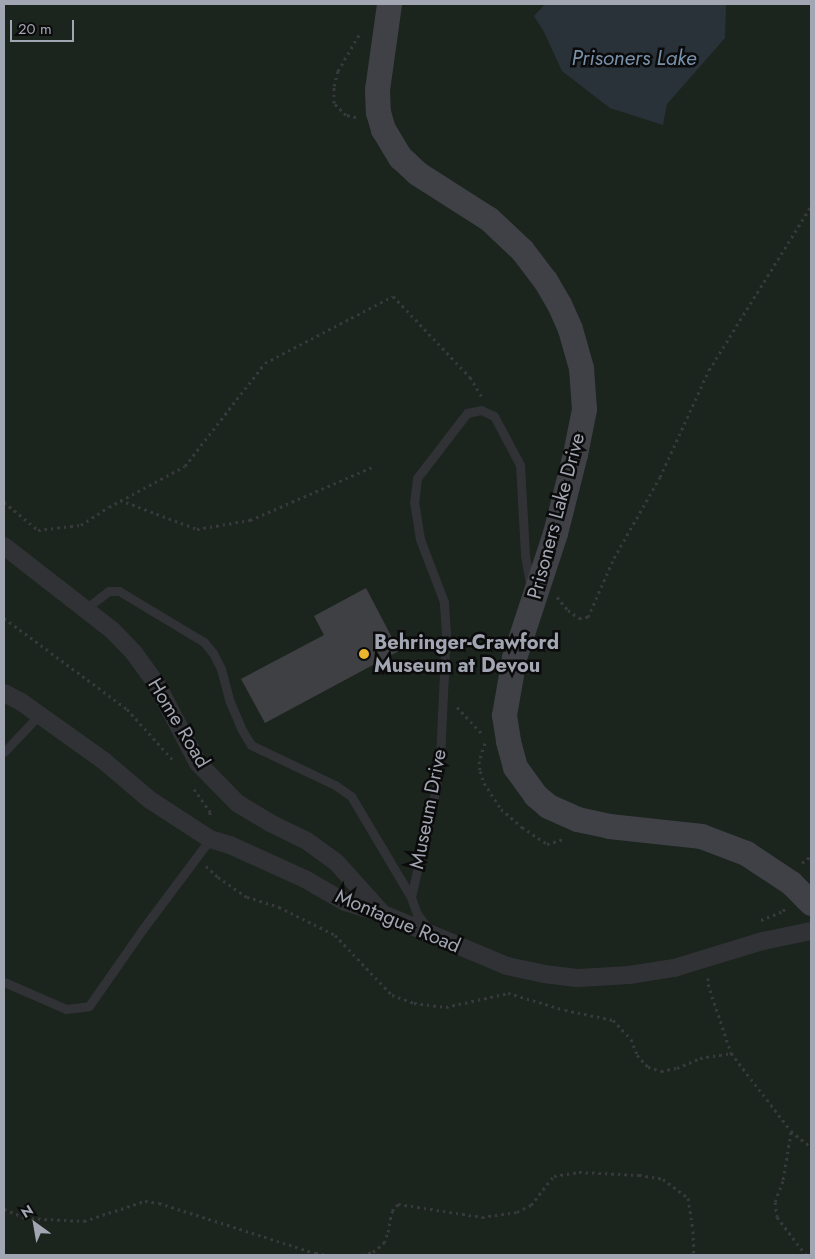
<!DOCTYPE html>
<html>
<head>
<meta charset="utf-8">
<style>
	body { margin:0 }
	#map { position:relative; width:815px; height:1259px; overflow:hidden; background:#101011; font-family:Jost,sans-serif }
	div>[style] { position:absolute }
	.green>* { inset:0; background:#1c241e }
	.water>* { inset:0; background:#2a3239 }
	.building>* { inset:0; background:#3f4044 }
	.path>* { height:3px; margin-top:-1.5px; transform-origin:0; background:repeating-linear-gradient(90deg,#37393d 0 2.5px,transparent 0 6.5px) }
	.lane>* { height:9px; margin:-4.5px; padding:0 4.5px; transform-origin:4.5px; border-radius:4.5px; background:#313236 }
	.street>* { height:18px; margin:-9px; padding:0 9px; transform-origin:9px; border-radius:9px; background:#313236 }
	.secondary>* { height:25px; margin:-12.5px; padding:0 12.5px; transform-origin:12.5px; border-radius:12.5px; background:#3f4146 }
	.dots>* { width:14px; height:14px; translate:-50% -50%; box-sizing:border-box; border:2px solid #0b0b0c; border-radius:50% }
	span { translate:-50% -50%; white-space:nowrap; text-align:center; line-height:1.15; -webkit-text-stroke:5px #0b0b0c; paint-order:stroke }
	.street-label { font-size:20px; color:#a2a6b2 }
	.poi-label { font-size:20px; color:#a2a6b2; font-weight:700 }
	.left { translate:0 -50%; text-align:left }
	.water-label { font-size:21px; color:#7992ac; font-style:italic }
	.frame { position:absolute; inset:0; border:5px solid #a2a6b2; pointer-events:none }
	.north { position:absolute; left:10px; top:1199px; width:50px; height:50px; -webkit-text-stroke:4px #0b0b0c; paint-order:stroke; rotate:328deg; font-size:14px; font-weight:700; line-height:20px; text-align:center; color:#a2a6b2 }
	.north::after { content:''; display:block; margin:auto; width:18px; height:22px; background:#a2a6b2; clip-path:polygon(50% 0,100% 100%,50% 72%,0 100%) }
	.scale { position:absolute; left:10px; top:20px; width:64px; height:22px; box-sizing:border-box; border:2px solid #a2a6b2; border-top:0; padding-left:6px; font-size:15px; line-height:18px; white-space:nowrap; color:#a2a6b2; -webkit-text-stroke:4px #0b0b0c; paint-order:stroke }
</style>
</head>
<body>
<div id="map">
	<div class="green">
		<div style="clip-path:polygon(4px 4px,811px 4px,811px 1255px,4px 1255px)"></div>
	</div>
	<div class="water">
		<div style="clip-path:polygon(545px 4px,726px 4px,725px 38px,667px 104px,663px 125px,610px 108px,562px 71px,544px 32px,534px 16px)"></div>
	</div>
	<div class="building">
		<div style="clip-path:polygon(366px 588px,399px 651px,265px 723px,241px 679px,324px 635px,314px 616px)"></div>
	</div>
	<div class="path">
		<div style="left:356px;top:117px;width:10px;rotate:-169deg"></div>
		<div style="left:346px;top:115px;width:17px;rotate:-135deg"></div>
		<div style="left:334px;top:103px;width:17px;rotate:-90deg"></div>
		<div style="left:334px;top:86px;width:16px;rotate:-75deg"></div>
		<div style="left:338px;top:71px;width:44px;rotate:-59.9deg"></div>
		<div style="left:120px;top:500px;width:82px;rotate:20.6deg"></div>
		<div style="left:197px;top:529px;width:54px;rotate:-9.6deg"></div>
		<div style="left:250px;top:520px;width:136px;rotate:-23.4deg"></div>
		<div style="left:4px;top:502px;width:44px;rotate:39.5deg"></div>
		<div style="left:38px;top:530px;width:43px;rotate:-6.6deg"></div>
		<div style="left:81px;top:525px;width:33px;rotate:-33deg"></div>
		<div style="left:109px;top:507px;width:86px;rotate:-28.3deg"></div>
		<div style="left:185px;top:466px;width:130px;rotate:-52.2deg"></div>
		<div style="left:265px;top:363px;width:144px;rotate:-27.6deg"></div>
		<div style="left:393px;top:296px;width:112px;rotate:46.5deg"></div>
		<div style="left:470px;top:377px;width:23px;rotate:59deg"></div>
		<div style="left:557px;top:597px;width:17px;rotate:50deg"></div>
		<div style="left:568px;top:610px;width:14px;rotate:36deg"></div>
		<div style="left:579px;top:618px;width:9px;rotate:-6deg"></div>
		<div style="left:588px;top:617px;width:64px;rotate:-66.2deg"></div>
		<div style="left:614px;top:558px;width:93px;rotate:-60.4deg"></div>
		<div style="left:660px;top:477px;width:118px;rotate:-65.4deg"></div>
		<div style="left:709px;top:370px;width:193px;rotate:-58.1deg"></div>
		<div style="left:4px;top:618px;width:153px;rotate:36.5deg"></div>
		<div style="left:127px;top:709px;width:69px;rotate:48deg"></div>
		<div style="left:457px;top:707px;width:38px;rotate:47deg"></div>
		<div style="left:485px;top:743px;width:19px;rotate:108deg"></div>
		<div style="left:479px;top:761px;width:10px;rotate:84deg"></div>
		<div style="left:480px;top:771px;width:13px;rotate:72deg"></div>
		<div style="left:484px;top:783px;width:31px;rotate:57deg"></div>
		<div style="left:501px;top:809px;width:28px;rotate:41deg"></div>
		<div style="left:522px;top:827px;width:30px;rotate:34deg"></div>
		<div style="left:547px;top:844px;width:18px;rotate:-16deg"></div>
		<div style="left:194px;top:789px;width:28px;rotate:55deg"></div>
		<div style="left:210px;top:812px;width:4px;rotate:90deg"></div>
		<div style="left:802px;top:863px;width:11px;rotate:-38deg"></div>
		<div style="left:206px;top:866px;width:16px;rotate:43deg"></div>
		<div style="left:218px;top:877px;width:35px;rotate:35deg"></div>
		<div style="left:247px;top:897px;width:34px;rotate:17deg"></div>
		<div style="left:279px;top:907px;width:63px;rotate:26.6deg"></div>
		<div style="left:335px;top:935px;width:83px;rotate:46.5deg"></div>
		<div style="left:392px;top:995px;width:23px;rotate:20deg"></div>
		<div style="left:414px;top:1003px;width:32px;rotate:7deg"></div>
		<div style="left:446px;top:1007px;width:64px;rotate:-12.7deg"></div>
		<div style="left:508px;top:993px;width:59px;rotate:16.6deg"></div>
		<div style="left:565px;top:1010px;width:49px;rotate:11.8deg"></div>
		<div style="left:613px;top:1020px;width:26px;rotate:47deg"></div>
		<div style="left:631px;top:1039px;width:17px;rotate:69deg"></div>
		<div style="left:637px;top:1055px;width:16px;rotate:47deg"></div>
		<div style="left:648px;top:1067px;width:14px;rotate:17deg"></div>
		<div style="left:661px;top:1071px;width:16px;rotate:-11deg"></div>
		<div style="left:677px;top:1068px;width:25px;rotate:-23deg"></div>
		<div style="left:700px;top:1058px;width:31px;rotate:-9deg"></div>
		<div style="left:761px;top:920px;width:24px;rotate:-22deg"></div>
		<div style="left:783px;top:911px;width:5px;rotate:-53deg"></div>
		<div style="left:708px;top:978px;width:6px;rotate:90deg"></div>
		<div style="left:708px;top:984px;width:73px;rotate:71.6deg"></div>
		<div style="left:731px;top:1053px;width:98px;rotate:52.4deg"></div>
		<div style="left:791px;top:1131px;width:26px;rotate:39deg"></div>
		<div style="left:791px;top:1132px;width:50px;rotate:99.3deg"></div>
		<div style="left:783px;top:1181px;width:22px;rotate:111deg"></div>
		<div style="left:775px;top:1202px;width:15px;rotate:82deg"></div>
		<div style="left:777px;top:1217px;width:48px;rotate:52.7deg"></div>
		<div style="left:4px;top:1209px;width:23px;rotate:23deg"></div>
		<div style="left:25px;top:1218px;width:59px;rotate:2.9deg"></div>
		<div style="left:84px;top:1221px;width:64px;rotate:-18.2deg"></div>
		<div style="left:145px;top:1201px;width:14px;rotate:8deg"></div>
		<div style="left:159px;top:1203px;width:164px;rotate:17.8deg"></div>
		<div style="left:315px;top:1253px;width:12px;rotate:9deg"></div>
		<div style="left:362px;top:1255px;width:11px;rotate:-15deg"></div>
		<div style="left:373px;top:1252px;width:14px;rotate:-39deg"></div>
		<div style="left:384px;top:1243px;width:12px;rotate:-70deg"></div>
		<div style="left:388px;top:1232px;width:21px;rotate:-79deg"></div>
		<div style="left:392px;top:1211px;width:9px;rotate:-49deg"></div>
		<div style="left:398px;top:1204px;width:85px;rotate:8.8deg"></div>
		<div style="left:482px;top:1217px;width:35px;rotate:-8deg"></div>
		<div style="left:517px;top:1212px;width:16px;rotate:-27deg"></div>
		<div style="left:531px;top:1205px;width:37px;rotate:-52deg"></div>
		<div style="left:554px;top:1176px;width:25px;rotate:-9deg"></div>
		<div style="left:579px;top:1172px;width:60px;rotate:2.9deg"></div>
		<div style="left:639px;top:1175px;width:24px;rotate:9deg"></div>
		<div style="left:663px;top:1179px;width:31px;rotate:37deg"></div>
		<div style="left:688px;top:1198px;width:33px;rotate:81deg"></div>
		<div style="left:693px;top:1231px;width:24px;rotate:88deg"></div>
	</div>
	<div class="lane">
		<div style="left:85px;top:609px;width:30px;rotate:-37deg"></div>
		<div style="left:109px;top:591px;width:10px"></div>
		<div style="left:119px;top:591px;width:99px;rotate:31deg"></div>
		<div style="left:204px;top:642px;width:14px;rotate:51deg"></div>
		<div style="left:213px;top:653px;width:18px;rotate:63deg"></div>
		<div style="left:221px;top:669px;width:34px;rotate:75deg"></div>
		<div style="left:230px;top:702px;width:30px;rotate:67deg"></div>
		<div style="left:242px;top:730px;width:17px;rotate:59deg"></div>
		<div style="left:251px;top:745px;width:93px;rotate:25.5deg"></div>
		<div style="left:335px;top:785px;width:19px;rotate:35deg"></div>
		<div style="left:351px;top:796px;width:117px;rotate:59.3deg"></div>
		<div style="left:411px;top:897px;width:18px;rotate:71deg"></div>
		<div style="left:417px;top:914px;width:20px;rotate:53deg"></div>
		<div style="left:4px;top:752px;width:51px;rotate:-46.6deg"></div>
		<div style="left:411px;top:897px;width:112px;rotate:-77.1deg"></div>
		<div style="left:436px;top:788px;width:30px;rotate:-82deg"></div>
		<div style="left:440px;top:758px;width:125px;rotate:-87.3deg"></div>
		<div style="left:446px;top:633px;width:31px;rotate:-94deg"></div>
		<div style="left:444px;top:602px;width:67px;rotate:-110.9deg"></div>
		<div style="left:420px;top:539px;width:36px;rotate:-99deg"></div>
		<div style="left:414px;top:503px;width:25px;rotate:-83deg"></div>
		<div style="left:417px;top:478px;width:82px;rotate:-52.4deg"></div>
		<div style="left:467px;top:413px;width:14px;rotate:-12deg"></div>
		<div style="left:481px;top:410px;width:14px;rotate:25deg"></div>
		<div style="left:494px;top:416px;width:55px;rotate:62deg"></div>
		<div style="left:520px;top:465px;width:90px;rotate:86.8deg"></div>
		<div style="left:525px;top:555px;width:28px;rotate:80deg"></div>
		<div style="left:4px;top:982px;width:68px;rotate:23.5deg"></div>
		<div style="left:66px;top:1009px;width:23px;rotate:-7deg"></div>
		<div style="left:89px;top:1006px;width:93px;rotate:-55.1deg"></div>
		<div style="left:142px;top:930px;width:114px;rotate:-53.2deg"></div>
	</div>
	<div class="street">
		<div style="left:4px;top:546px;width:137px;rotate:37.9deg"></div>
		<div style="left:112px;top:630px;width:32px;rotate:46deg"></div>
		<div style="left:134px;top:653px;width:39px;rotate:54deg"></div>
		<div style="left:157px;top:685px;width:88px;rotate:62.3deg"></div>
		<div style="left:198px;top:763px;width:56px;rotate:45.7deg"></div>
		<div style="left:237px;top:803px;width:39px;rotate:31deg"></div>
		<div style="left:270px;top:823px;width:41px;rotate:25.9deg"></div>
		<div style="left:307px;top:841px;width:36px;rotate:36deg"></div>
		<div style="left:336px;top:862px;width:67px;rotate:48deg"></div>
		<div style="left:4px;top:693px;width:18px;rotate:27deg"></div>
		<div style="left:20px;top:701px;width:103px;rotate:35.5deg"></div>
		<div style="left:104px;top:761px;width:60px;rotate:40.3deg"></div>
		<div style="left:150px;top:800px;width:72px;rotate:33deg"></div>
		<div style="left:210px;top:839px;width:21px;rotate:17deg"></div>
		<div style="left:230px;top:845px;width:82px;rotate:24.4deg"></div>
		<div style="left:305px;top:879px;width:46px;rotate:29.9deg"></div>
		<div style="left:345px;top:902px;width:38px;rotate:17deg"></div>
		<div style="left:381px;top:913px;width:137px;rotate:22.8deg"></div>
		<div style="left:507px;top:966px;width:38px;rotate:12deg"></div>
		<div style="left:544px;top:974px;width:35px;rotate:7deg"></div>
		<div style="left:579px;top:978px;width:50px;rotate:-3.4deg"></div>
		<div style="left:629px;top:975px;width:46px;rotate:-8.8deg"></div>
		<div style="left:674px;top:968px;width:93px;rotate:-16.9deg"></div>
		<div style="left:763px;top:941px;width:49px;rotate:-11.8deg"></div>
	</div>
	<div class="secondary">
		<div style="left:389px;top:4px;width:86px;rotate:98deg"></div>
		<div style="left:377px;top:89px;width:23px;rotate:88deg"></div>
		<div style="left:378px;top:112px;width:18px;rotate:74deg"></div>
		<div style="left:383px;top:129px;width:33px;rotate:59deg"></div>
		<div style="left:400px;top:157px;width:23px;rotate:43deg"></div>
		<div style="left:417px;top:173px;width:85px;rotate:32.6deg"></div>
		<div style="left:489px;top:219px;width:45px;rotate:43.2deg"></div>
		<div style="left:522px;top:250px;width:38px;rotate:53deg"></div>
		<div style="left:545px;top:280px;width:28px;rotate:60deg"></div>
		<div style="left:559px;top:304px;width:27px;rotate:66deg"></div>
		<div style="left:570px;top:329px;width:41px;rotate:74.2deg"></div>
		<div style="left:581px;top:368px;width:41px;rotate:85.8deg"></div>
		<div style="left:584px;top:409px;width:46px;rotate:101.3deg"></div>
		<div style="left:575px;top:454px;width:81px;rotate:104.2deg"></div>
		<div style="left:555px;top:533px;width:132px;rotate:108.2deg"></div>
		<div style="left:514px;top:658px;width:58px;rotate:100deg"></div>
		<div style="left:504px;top:715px;width:26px;rotate:81deg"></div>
		<div style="left:508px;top:741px;width:27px;rotate:75deg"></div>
		<div style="left:515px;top:767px;width:34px;rotate:54deg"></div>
		<div style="left:535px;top:795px;width:17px;rotate:40deg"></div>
		<div style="left:548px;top:806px;width:32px;rotate:24deg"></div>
		<div style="left:577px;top:819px;width:33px;rotate:12deg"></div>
		<div style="left:609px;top:826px;width:93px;rotate:6.2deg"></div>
		<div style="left:701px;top:836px;width:48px;rotate:20.7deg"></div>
		<div style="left:746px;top:853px;width:54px;rotate:33.7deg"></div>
		<div style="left:791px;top:883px;width:28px;rotate:45deg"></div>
	</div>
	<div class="dots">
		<div style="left:364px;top:654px;background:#ebb42f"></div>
	</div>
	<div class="street-label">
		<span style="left:556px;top:516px;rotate:-75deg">Prisoners Lake Drive</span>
		<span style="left:179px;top:723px;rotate:59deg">Home Road</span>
		<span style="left:428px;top:809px;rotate:-79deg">Museum Drive</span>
		<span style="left:398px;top:921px;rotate:23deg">Montague Road</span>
	</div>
	<div class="poi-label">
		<span class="left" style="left:374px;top:654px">Behringer-Crawford<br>Museum at Devou</span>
	</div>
	<div class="water-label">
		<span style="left:634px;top:58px">Prisoners Lake</span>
	</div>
	<div class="frame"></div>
	<div class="north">N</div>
	<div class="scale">20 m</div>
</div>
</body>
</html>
